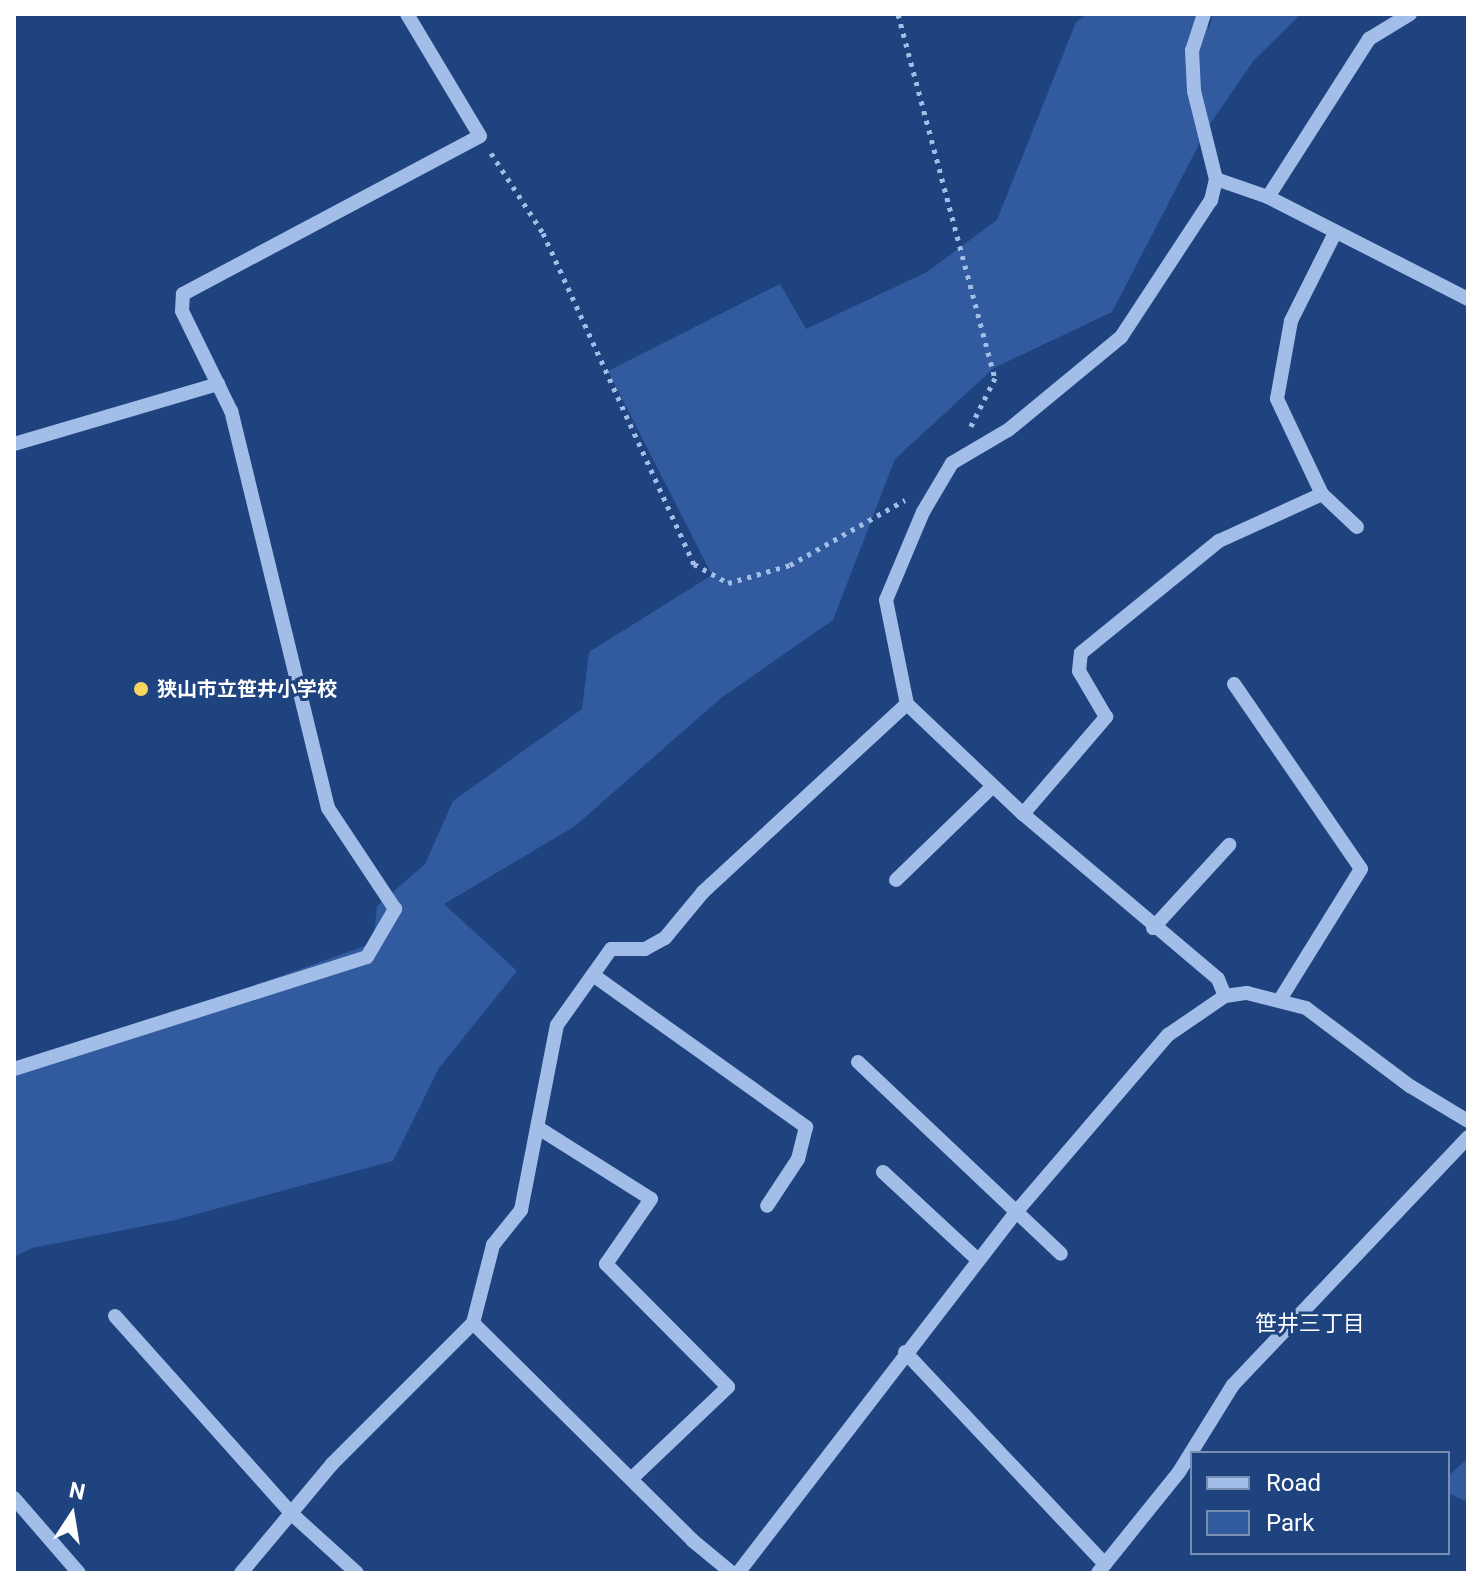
<!DOCTYPE html>
<html>
<head>
<meta charset="utf-8">
<style>
	body { margin:0 }
	#map { position:relative; width:1482px; height:1587px; overflow:hidden; background:#1e437f; font-family:Roboto,"Noto Sans JP",sans-serif }
	div>[style] { position:absolute }
	.green>* { inset:0; background:#315b9e }
	.path>* { height:5px; margin-top:-2.5px; transform-origin:0; background:repeating-linear-gradient(90deg,#a2bee8 0 4px,transparent 0 10px) }
	.minor>* { height:14px; margin:-7px; padding:0 7px; transform-origin:7px; border-radius:7px; background:#a2bee8 }
	.dots>* { width:22px; height:22px; translate:-50% -50%; box-sizing:border-box; border:4px solid #1e437f; border-radius:50% }
	span { translate:-50% -50%; white-space:nowrap; text-align:center; line-height:1.15; -webkit-text-stroke:6px #1e437f; paint-order:stroke }
	.poi-label { font-size:20px; color:#fff; font-weight:700 }
	.left { translate:0 -50%; text-align:left }
	.neighbourhood-label { font-size:22px; color:#fff }
	.frame { position:absolute; inset:0; border:16px solid #fff; pointer-events:none }
	.legend { position:absolute; left:1190px; top:1451px; width:260px; height:104px; box-sizing:border-box; background:#1e437f; border:2px solid #788eb2; margin:0; padding:10px 14px; list-style:none; font-size:24px; color:#fff }
	.legend li { display:flex; align-items:center; gap:16px; height:40px }
	.legend b { width:40px; border:2px solid #788eb2 }
	.north { position:absolute; left:32px; top:1475px; width:80px; height:80px; -webkit-text-stroke:6px #1e437f; paint-order:stroke; rotate:12deg; font-size:22px; font-weight:700; line-height:32px; text-align:center; color:#fff }
	.north::after { content:''; display:block; margin:auto; width:28px; height:36px; background:#fff; clip-path:polygon(50% 0,100% 100%,50% 72%,0 100%) }
</style>
</head>
<body>
<div id="map">
	<div class="green">
		<div style="clip-path:polygon(1088px 14px,1197px 14px,1209px 28px,1213px 14px,1301px 14px,1254px 60px,1208px 127px,1112px 312px,994px 368px,895px 459px,833px 620px,721px 698px,575px 826px,444px 904px,517px 971px,439px 1068px,393px 1161px,175px 1220px,32px 1248px,14px 1257px,14px 1071px,373px 943px,377px 906px,425px 864px,453px 801px,582px 709px,589px 652px,712px 575px,608px 371px,780px 284px,806px 329px,927px 272px,997px 220px,1076px 22px)"></div>
		<div style="clip-path:polygon(1468px 1458px,1468px 1502px,1448px 1493px,1448px 1476px)"></div>
	</div>
	<div class="path">
		<div style="left:898px;top:14px;width:377px;rotate:75.1deg"></div>
		<div style="left:995px;top:378px;width:54px;rotate:116.6deg"></div>
		<div style="left:491px;top:153px;width:95px;rotate:57deg"></div>
		<div style="left:543px;top:233px;width:364px;rotate:65.5deg"></div>
		<div style="left:694px;top:564px;width:39px;rotate:29deg"></div>
		<div style="left:728px;top:583px;width:65px;rotate:-16.2deg"></div>
		<div style="left:790px;top:565px;width:132px;rotate:-29.5deg"></div>
	</div>
	<div class="minor">
		<div style="left:1204px;top:14px;width:38px;rotate:108deg"></div>
		<div style="left:1192px;top:50px;width:41px;rotate:87.2deg"></div>
		<div style="left:1194px;top:91px;width:91px;rotate:76deg"></div>
		<div style="left:1216px;top:179px;width:55px;rotate:19.1deg"></div>
		<div style="left:1268px;top:197px;width:225px;rotate:27deg"></div>
		<div style="left:1216px;top:179px;width:22px;rotate:103deg"></div>
		<div style="left:1211px;top:200px;width:164px;rotate:123.3deg"></div>
		<div style="left:1121px;top:337px;width:146px;rotate:140.5deg"></div>
		<div style="left:1008px;top:430px;width:65px;rotate:149.5deg"></div>
		<div style="left:952px;top:463px;width:57px;rotate:120.6deg"></div>
		<div style="left:923px;top:512px;width:95px;rotate:112.8deg"></div>
		<div style="left:886px;top:600px;width:106px;rotate:78.6deg"></div>
		<div style="left:907px;top:704px;width:160px;rotate:43.5deg"></div>
		<div style="left:1023px;top:814px;width:255px;rotate:40.2deg"></div>
		<div style="left:1218px;top:979px;width:18px;rotate:68deg"></div>
		<div style="left:1268px;top:197px;width:188px;rotate:-57.4deg"></div>
		<div style="left:1369px;top:39px;width:48px;rotate:-31.4deg"></div>
		<div style="left:1335px;top:233px;width:98px;rotate:116.6deg"></div>
		<div style="left:1291px;top:321px;width:79px;rotate:100.2deg"></div>
		<div style="left:1277px;top:399px;width:105px;rotate:64.7deg"></div>
		<div style="left:1322px;top:494px;width:48px;rotate:43.3deg"></div>
		<div style="left:14px;top:444px;width:213px;rotate:-16.4deg"></div>
		<div style="left:1234px;top:684px;width:224px;rotate:55.5deg"></div>
		<div style="left:1361px;top:869px;width:152px;rotate:121.8deg"></div>
		<div style="left:1023px;top:814px;width:128px;rotate:-49.4deg"></div>
		<div style="left:1106px;top:717px;width:53px;rotate:-120.4deg"></div>
		<div style="left:1079px;top:671px;width:18px;rotate:-84deg"></div>
		<div style="left:1081px;top:653px;width:178px;rotate:-39.1deg"></div>
		<div style="left:1219px;top:541px;width:113px;rotate:-24.5deg"></div>
		<div style="left:896px;top:880px;width:135px;rotate:-44.1deg"></div>
		<div style="left:1153px;top:928px;width:113px;rotate:-47.5deg"></div>
		<div style="left:593px;top:975px;width:262px;rotate:35.5deg"></div>
		<div style="left:806px;top:1127px;width:33px;rotate:104deg"></div>
		<div style="left:798px;top:1159px;width:56px;rotate:123.4deg"></div>
		<div style="left:858px;top:1062px;width:279px;rotate:43.4deg"></div>
		<div style="left:14px;top:1069px;width:370px;rotate:-17.6deg"></div>
		<div style="left:367px;top:957px;width:56px;rotate:-59.7deg"></div>
		<div style="left:395px;top:909px;width:121px;rotate:-123.6deg"></div>
		<div style="left:328px;top:808px;width:409px;rotate:-103.7deg"></div>
		<div style="left:231px;top:411px;width:111px;rotate:-116.1deg"></div>
		<div style="left:182px;top:311px;width:17px;rotate:-87deg"></div>
		<div style="left:183px;top:294px;width:336px;rotate:-28deg"></div>
		<div style="left:480px;top:136px;width:142px;rotate:-120.9deg"></div>
		<div style="left:540px;top:1129px;width:131px;rotate:32.2deg"></div>
		<div style="left:651px;top:1199px;width:79px;rotate:124.7deg"></div>
		<div style="left:606px;top:1264px;width:173px;rotate:45.2deg"></div>
		<div style="left:728px;top:1387px;width:132px;rotate:136.5deg"></div>
		<div style="left:883px;top:1172px;width:129px;rotate:42.8deg"></div>
		<div style="left:115px;top:1316px;width:267px;rotate:48.2deg"></div>
		<div style="left:293px;top:1515px;width:86px;rotate:42.2deg"></div>
		<div style="left:473px;top:1323px;width:81px;rotate:-75.6deg"></div>
		<div style="left:493px;top:1245px;width:45px;rotate:-51.3deg"></div>
		<div style="left:521px;top:1210px;width:188px;rotate:-79deg"></div>
		<div style="left:557px;top:1025px;width:93px;rotate:-54.6deg"></div>
		<div style="left:611px;top:949px;width:34px"></div>
		<div style="left:645px;top:949px;width:23px;rotate:-29deg"></div>
		<div style="left:665px;top:938px;width:60px;rotate:-50.4deg"></div>
		<div style="left:703px;top:892px;width:277px;rotate:-42.7deg"></div>
		<div style="left:905px;top:1352px;width:291px;rotate:46.7deg"></div>
		<div style="left:1105px;top:1564px;width:11px;rotate:128deg"></div>
		<div style="left:14px;top:1498px;width:99px;rotate:49.1deg"></div>
		<div style="left:1105px;top:1564px;width:118px;rotate:-51.2deg"></div>
		<div style="left:1179px;top:1472px;width:102px;rotate:-58.2deg"></div>
		<div style="left:1233px;top:1385px;width:342px;rotate:-46.5deg"></div>
		<div style="left:241px;top:1573px;width:142px;rotate:-50.1deg"></div>
		<div style="left:332px;top:1464px;width:199px;rotate:-45deg"></div>
		<div style="left:473px;top:1323px;width:308px;rotate:44.7deg"></div>
		<div style="left:692px;top:1540px;width:52px;rotate:39.5deg"></div>
		<div style="left:738px;top:1573px;width:457px;rotate:-52.4deg"></div>
		<div style="left:1017px;top:1211px;width:232px;rotate:-49.4deg"></div>
		<div style="left:1168px;top:1035px;width:69px;rotate:-34.4deg"></div>
		<div style="left:1225px;top:996px;width:22px;rotate:-8deg"></div>
		<div style="left:1247px;top:993px;width:61px;rotate:14.3deg"></div>
		<div style="left:1306px;top:1008px;width:130px;rotate:36.9deg"></div>
		<div style="left:1410px;top:1086px;width:68px;rotate:31.1deg"></div>
	</div>
	<div class="dots">
		<div style="left:141px;top:689px;background:#f7d561"></div>
	</div>
	<div class="poi-label">
		<span class="left" style="left:157px;top:689px">狭山市立笹井小学校</span>
	</div>
	<div class="neighbourhood-label">
		<span style="left:1310px;top:1324px">笹井三丁目</span>
	</div>
	<div class="frame"></div>
	<ul class="legend">
	<li><b style="height:10px;background:#a2bee8"></b>Road</li>
	<li><b style="height:22px;background:#315b9e"></b>Park</li>
	</ul>
	<div class="north">N</div>
</div>
</body>
</html>
